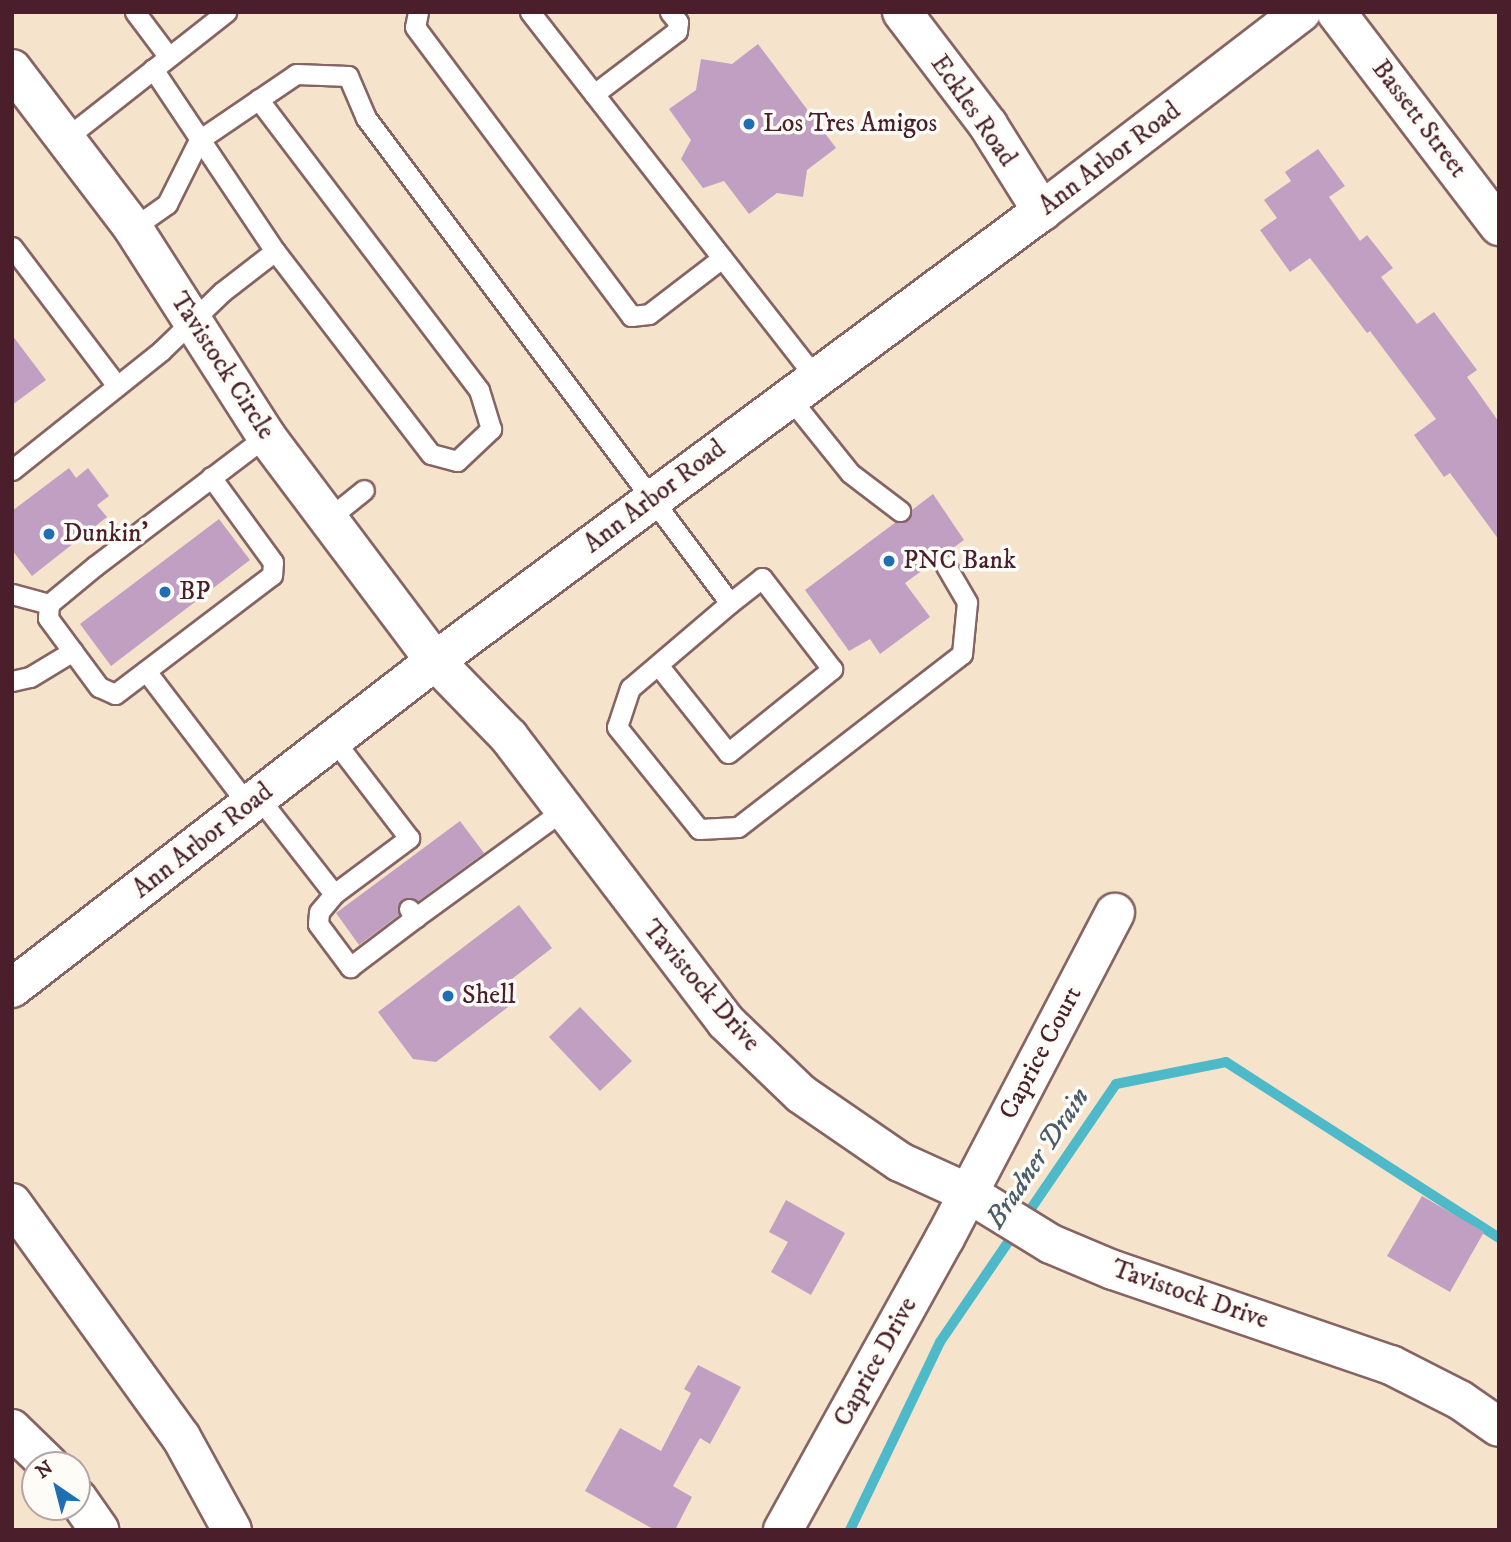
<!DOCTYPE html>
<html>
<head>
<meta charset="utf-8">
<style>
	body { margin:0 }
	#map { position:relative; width:1511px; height:1542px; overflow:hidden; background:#f6e3cb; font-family:"IM FELL DW Pica",serif }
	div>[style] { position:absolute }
	.stream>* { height:10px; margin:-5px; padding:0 5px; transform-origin:5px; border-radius:5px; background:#4ebac9 }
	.building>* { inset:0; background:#c19fc3 }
	.roads { filter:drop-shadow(2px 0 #866463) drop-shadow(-2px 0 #866463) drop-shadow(0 2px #866463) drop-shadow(0 -2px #866463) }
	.service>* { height:19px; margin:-9.5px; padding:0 9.5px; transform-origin:9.5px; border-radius:9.5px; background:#fff }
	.minor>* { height:38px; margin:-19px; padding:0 19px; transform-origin:19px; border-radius:19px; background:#fff }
	.secondary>* { height:38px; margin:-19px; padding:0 19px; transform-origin:19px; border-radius:19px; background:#fff }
	.motorway>* { height:38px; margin:-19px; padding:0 19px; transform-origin:19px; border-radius:19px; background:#fff }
	.dots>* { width:19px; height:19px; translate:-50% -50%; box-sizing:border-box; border:4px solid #fdfcf7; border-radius:50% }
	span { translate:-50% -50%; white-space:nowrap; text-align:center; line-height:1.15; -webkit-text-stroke:7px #fdfcf7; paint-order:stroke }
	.street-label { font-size:26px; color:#4a1f2b }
	.poi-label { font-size:26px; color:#4a1f2b }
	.left { translate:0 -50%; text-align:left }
	.water-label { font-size:28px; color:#4c5d6a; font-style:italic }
	.frame { position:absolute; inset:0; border:14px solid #4a1f2b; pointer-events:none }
	.north { position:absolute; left:21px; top:1451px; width:70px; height:70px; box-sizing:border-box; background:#fdfcf7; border:2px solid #b5a4a5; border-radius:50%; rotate:325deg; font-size:19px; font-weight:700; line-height:28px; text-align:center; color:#4a1f2b }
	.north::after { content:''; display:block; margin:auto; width:24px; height:32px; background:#1f6fb2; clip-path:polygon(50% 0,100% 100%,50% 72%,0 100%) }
</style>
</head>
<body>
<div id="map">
	<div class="stream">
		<div style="left:850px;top:1530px;width:208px;rotate:-64.4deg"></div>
		<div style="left:940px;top:1342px;width:312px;rotate:-55.7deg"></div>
		<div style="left:1116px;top:1084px;width:112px;rotate:-11.3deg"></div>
		<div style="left:1226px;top:1062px;width:325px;rotate:32.8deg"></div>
	</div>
	<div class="building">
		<div style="clip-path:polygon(758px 44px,836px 148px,807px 170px,803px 197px,777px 193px,749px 214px,724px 181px,703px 188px,681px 159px,691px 140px,669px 109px,696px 90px,701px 59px,732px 64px)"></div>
		<div style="clip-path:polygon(1318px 149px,1345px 186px,1329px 197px,1360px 241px,1367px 235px,1393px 268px,1381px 277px,1417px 324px,1434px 312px,1477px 370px,1467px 377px,1499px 422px,1499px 540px,1450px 473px,1444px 477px,1414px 435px,1436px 419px,1370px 331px,1367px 333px,1310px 258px,1290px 272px,1260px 230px,1277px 218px,1264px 200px,1291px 181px,1285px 172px)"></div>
		<div style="clip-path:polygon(12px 335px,46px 380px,12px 405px)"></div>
		<div style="clip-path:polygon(69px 468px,76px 478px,88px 468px,109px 496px,97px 505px,107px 517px,32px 576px,12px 550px,12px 511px)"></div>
		<div style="clip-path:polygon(933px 494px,964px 540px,905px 583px,930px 617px,880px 654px,870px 639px,849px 651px,805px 590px,896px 522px,905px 522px,912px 510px)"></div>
		<div style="clip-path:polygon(219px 519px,250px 560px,111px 666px,80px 624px)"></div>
		<div style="clip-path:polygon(460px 821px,484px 853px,418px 901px,402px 899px,399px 915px,359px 945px,336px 913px)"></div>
		<div style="clip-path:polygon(519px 905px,552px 948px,504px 985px,516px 1001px,436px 1062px,413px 1059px,378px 1012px)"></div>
		<div style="clip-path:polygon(580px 1007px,632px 1061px,600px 1091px,549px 1037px)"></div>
		<div style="clip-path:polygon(1422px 1196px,1484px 1232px,1450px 1292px,1387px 1256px)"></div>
		<div style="clip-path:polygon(786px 1200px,845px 1233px,811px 1295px,771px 1272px,788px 1242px,769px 1232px)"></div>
		<div style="clip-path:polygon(698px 1365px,741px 1387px,710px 1444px,700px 1438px,673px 1486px,692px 1497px,675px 1530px,655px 1530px,585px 1491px,620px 1428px,661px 1451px,691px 1393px,684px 1389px)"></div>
	</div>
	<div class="roads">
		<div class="service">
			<div style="left:135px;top:12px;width:55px;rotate:53.1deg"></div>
			<div style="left:418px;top:12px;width:15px;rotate:101deg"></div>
			<div style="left:415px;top:27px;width:361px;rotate:53.2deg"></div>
			<div style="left:631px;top:316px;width:18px;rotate:-6deg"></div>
			<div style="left:649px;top:314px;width:92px;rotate:-37.5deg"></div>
			<div style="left:530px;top:12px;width:463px;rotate:52deg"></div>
			<div style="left:153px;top:69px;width:219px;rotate:56.2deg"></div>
			<div style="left:594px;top:94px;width:104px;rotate:-37.2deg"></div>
			<div style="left:677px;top:31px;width:9px;rotate:-84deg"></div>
			<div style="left:678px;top:22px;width:13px;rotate:-129deg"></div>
			<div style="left:66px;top:138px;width:204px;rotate:-38.2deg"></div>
			<div style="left:133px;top:228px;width:42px;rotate:-35.2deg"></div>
			<div style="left:167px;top:204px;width:72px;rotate:-63.4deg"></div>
			<div style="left:199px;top:140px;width:117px;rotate:-34.2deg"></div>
			<div style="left:296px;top:74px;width:52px;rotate:2.2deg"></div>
			<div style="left:348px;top:76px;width:46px;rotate:66.8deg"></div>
			<div style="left:366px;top:118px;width:606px;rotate:53.11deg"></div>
			<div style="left:730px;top:603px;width:131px;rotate:139.6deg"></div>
			<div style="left:630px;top:688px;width:41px;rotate:108.4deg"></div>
			<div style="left:617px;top:727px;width:131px;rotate:51.2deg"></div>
			<div style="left:699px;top:829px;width:39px;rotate:-3deg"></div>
			<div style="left:738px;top:827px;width:283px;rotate:-37.7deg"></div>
			<div style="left:962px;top:654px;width:52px;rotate:-84.5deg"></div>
			<div style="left:967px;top:602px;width:42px;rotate:-120.3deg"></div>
			<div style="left:12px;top:247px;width:174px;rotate:52.9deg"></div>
			<div style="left:789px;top:397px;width:97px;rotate:51.2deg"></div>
			<div style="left:850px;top:473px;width:63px;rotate:37.2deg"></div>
			<div style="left:12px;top:470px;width:191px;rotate:-38.6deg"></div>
			<div style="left:161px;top:351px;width:85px;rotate:-44deg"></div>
			<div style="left:222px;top:292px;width:67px;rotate:-37.7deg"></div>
			<div style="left:275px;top:251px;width:256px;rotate:52.5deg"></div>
			<div style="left:431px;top:454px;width:27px;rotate:15deg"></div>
			<div style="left:457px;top:461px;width:47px;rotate:-43.3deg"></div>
			<div style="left:491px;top:429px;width:41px;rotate:-107.1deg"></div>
			<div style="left:479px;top:390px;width:365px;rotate:-127.2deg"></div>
			<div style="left:211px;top:477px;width:105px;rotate:53.9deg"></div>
			<div style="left:273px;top:562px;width:13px;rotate:94deg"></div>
			<div style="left:272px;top:575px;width:197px;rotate:142.8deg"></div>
			<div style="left:115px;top:694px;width:17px;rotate:-156deg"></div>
			<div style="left:99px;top:687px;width:86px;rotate:-126.5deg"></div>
			<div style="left:48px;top:618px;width:14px;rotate:-86deg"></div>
			<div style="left:49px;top:604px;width:60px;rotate:-39.6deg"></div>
			<div style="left:95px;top:566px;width:215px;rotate:-37.2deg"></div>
			<div style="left:328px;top:519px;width:46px;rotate:-38.9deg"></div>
			<div style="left:12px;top:594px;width:38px;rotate:15deg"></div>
			<div style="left:658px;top:665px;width:112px;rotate:51.5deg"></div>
			<div style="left:728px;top:753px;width:134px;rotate:-38.9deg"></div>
			<div style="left:832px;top:669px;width:115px;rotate:-127.6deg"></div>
			<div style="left:762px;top:578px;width:41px;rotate:142deg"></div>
			<div style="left:146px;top:671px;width:170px;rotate:52.7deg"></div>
			<div style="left:12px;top:681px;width:18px;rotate:-13deg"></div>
			<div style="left:30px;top:677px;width:50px;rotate:-31.2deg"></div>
			<div style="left:259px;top:798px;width:122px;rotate:52deg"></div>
			<div style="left:334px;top:894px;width:94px;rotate:-36.7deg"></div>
			<div style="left:409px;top:838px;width:125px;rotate:-127.5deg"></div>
			<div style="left:334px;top:894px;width:23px;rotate:130deg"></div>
			<div style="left:319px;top:912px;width:12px;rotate:95deg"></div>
			<div style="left:318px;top:924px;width:54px;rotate:53.3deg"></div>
			<div style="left:350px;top:967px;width:83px;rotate:-37.1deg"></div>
			<div style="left:409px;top:909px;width:11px;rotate:49deg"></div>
			<div style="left:416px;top:917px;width:180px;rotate:-36deg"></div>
		</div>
		<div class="minor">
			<div style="left:902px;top:12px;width:142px;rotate:52.7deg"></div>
			<div style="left:988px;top:125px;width:102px;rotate:57.9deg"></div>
			<div style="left:1336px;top:12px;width:269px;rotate:52.7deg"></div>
			<div style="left:12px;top:69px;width:200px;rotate:52.7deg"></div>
			<div style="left:133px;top:228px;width:247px;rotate:57.4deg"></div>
			<div style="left:266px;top:436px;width:281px;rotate:53.1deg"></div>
			<div style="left:435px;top:661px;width:106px;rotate:45.8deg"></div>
			<div style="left:509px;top:737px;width:358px;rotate:52.7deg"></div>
			<div style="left:726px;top:1022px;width:104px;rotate:43.8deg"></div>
			<div style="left:801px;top:1094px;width:120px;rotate:34.5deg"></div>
			<div style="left:900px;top:1162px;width:75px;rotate:24.5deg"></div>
			<div style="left:968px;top:1193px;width:97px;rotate:31.6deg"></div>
			<div style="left:1051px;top:1244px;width:67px;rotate:22.8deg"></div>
			<div style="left:1113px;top:1270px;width:294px;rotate:18.9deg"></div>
			<div style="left:1391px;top:1365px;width:77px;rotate:26.9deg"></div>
			<div style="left:1460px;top:1400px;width:47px;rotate:34.7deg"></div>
			<div style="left:783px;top:1530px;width:334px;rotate:-61deg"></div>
			<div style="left:945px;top:1238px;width:367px;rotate:-62.4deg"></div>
		</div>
		<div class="secondary">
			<div style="left:12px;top:988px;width:535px;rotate:-37.71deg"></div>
			<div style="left:435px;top:661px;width:756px;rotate:-36.55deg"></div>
			<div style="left:1042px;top:211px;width:327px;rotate:-37.5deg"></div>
		</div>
		<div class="motorway">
			<div style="left:12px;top:1203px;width:289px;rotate:54.2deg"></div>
			<div style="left:181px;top:1437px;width:106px;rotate:61.3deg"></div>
			<div style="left:12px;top:1429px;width:52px;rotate:44.2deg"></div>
			<div style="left:77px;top:1498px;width:39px;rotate:55deg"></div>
		</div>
	</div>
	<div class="dots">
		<div style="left:749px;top:124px;background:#1f6fb2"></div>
		<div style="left:49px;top:534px;background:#1f6fb2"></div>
		<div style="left:889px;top:561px;background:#1f6fb2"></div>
		<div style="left:165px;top:592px;background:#1f6fb2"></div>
		<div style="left:448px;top:996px;background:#1f6fb2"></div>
	</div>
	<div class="street-label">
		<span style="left:973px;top:111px;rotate:55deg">Eckles Road</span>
		<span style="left:1419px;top:119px;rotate:53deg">Bassett Street</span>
		<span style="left:1110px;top:159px;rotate:-37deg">Ann Arbor Road</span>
		<span style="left:222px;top:366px;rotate:57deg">Tavistock Circle</span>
		<span style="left:655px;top:497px;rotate:-37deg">Ann Arbor Road</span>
		<span style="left:203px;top:841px;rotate:-38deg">Ann Arbor Road</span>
		<span style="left:701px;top:986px;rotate:49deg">Tavistock Drive</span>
		<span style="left:1041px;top:1053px;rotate:-62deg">Caprice Court</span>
		<span style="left:1190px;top:1295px;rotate:19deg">Tavistock Drive</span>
		<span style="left:876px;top:1362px;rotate:-61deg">Caprice Drive</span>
	</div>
	<div class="poi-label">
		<span class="left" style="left:763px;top:124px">Los Tres Amigos</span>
		<span class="left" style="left:63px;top:534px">Dunkin'</span>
		<span class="left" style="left:903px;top:561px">PNC Bank</span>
		<span class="left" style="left:179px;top:592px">BP</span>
		<span class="left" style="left:462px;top:996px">Shell</span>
	</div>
	<div class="water-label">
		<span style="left:1038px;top:1158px;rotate:-56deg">Bradner Drain</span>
	</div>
	<div class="frame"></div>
	<div class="north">N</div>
</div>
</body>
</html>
